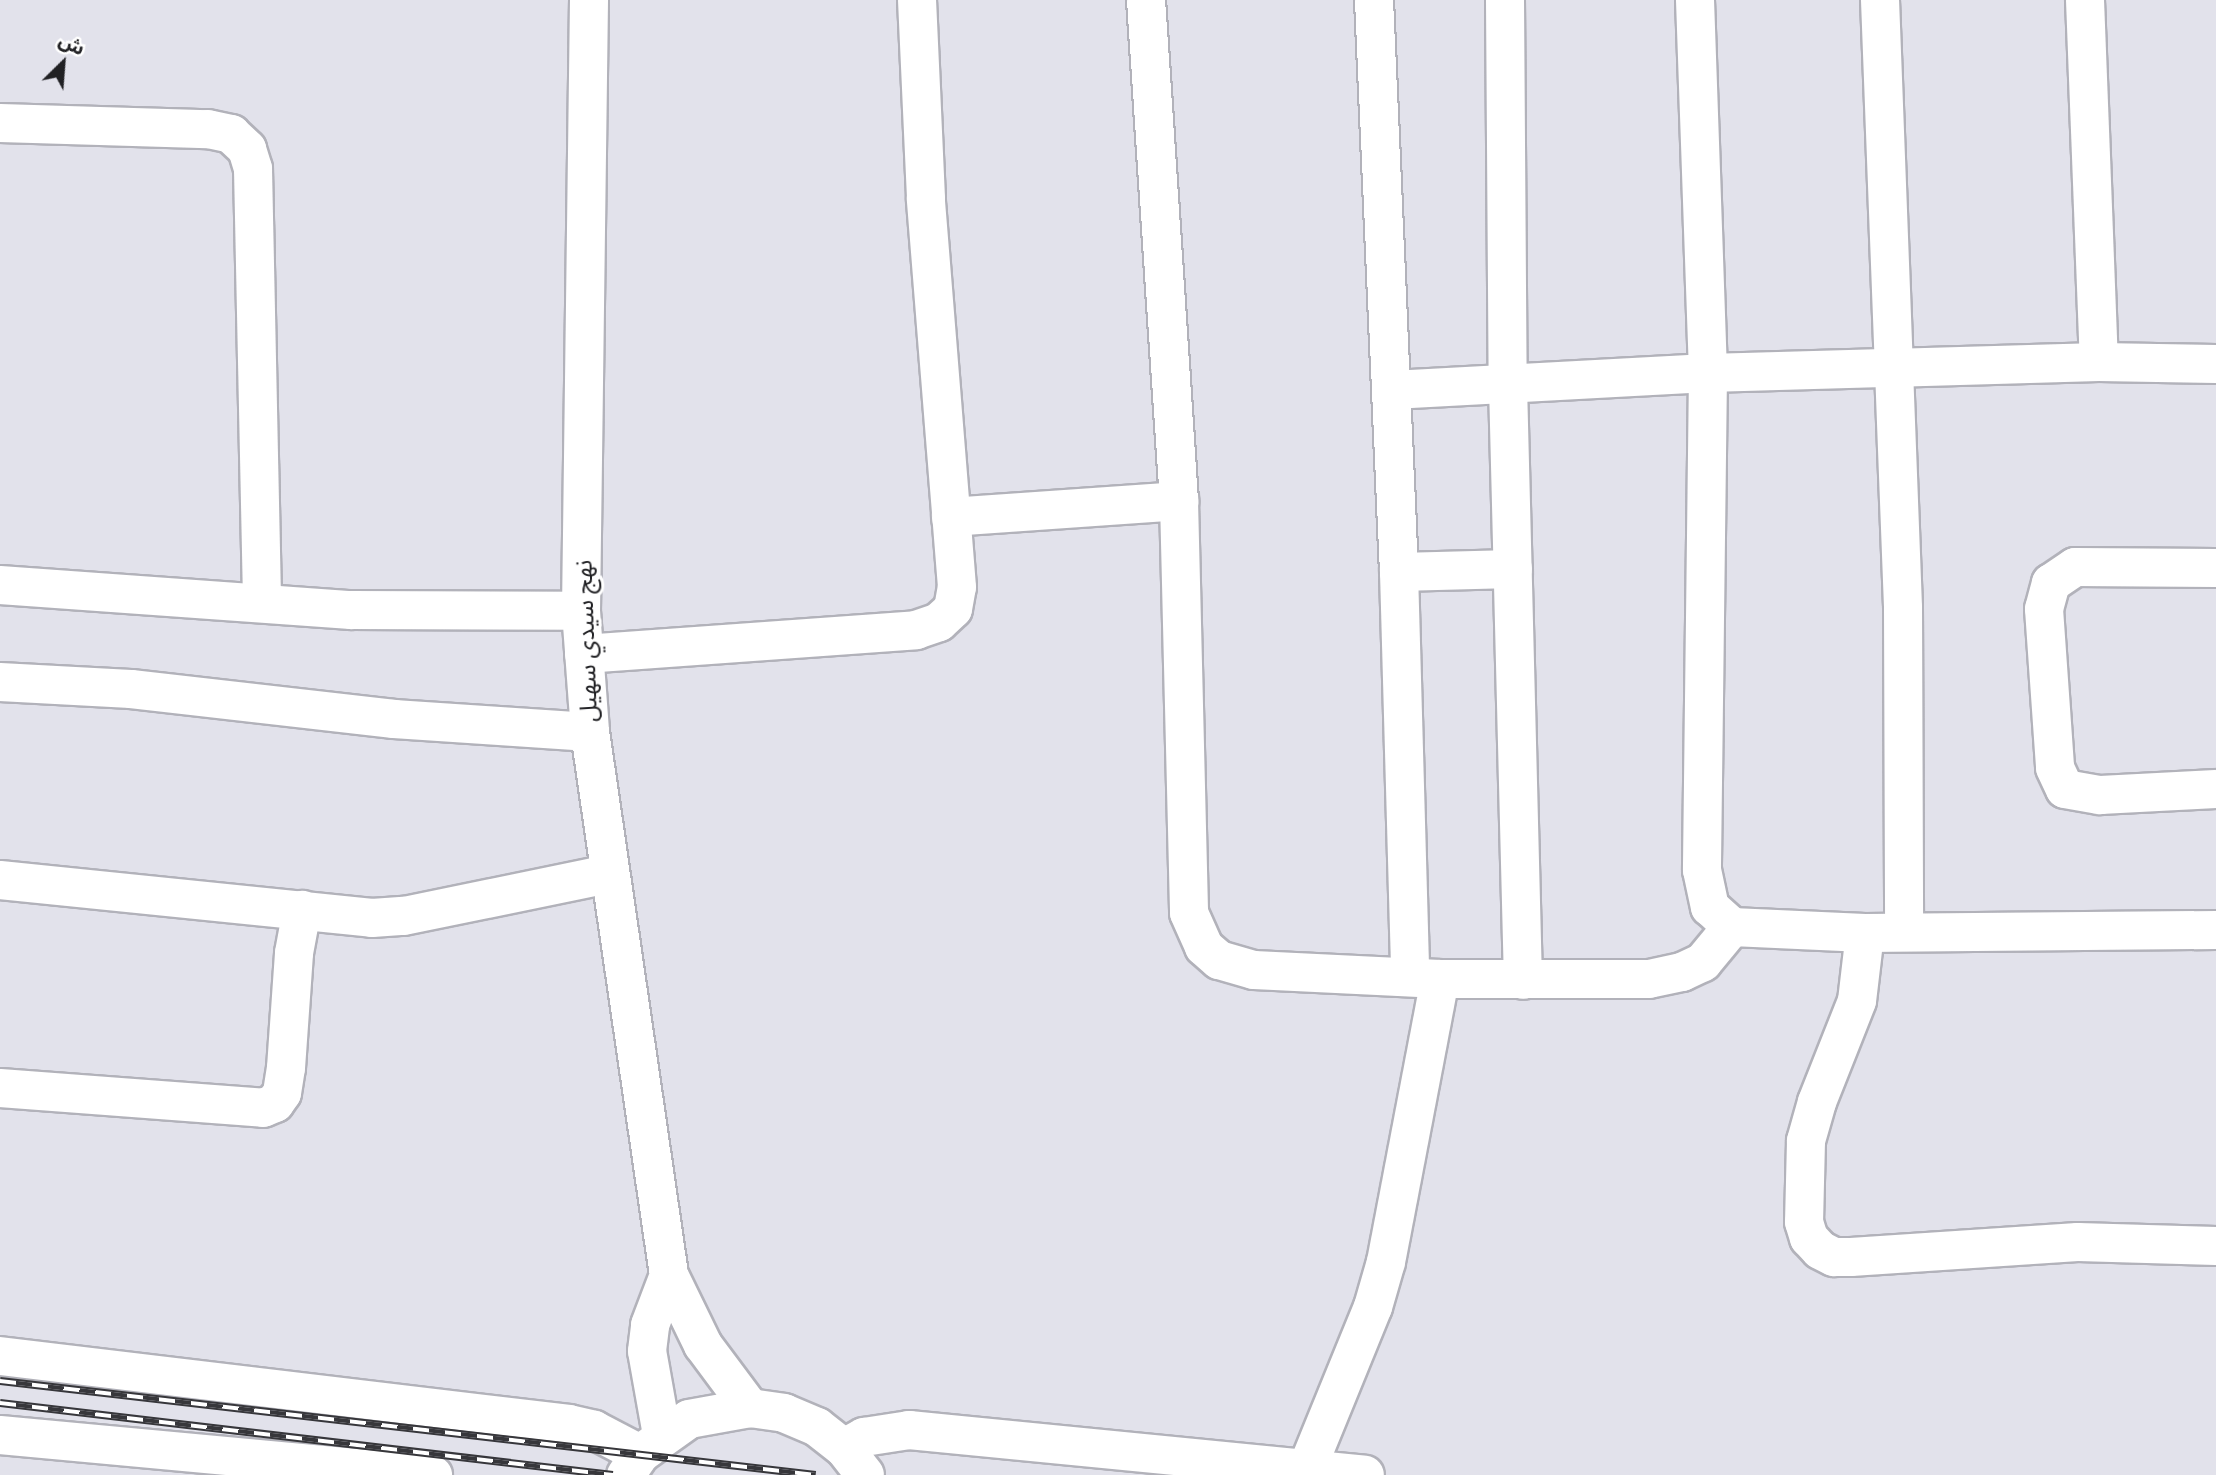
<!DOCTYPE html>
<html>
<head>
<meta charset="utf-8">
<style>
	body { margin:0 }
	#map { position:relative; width:2216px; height:1475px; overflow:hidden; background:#e2e2eb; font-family:"PT Serif","Noto Sans Arabic",serif }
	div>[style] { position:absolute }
	.roads { filter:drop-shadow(2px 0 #b2b2ba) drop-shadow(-2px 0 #b2b2ba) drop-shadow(0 2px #b2b2ba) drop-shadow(0 -2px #b2b2ba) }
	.minor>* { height:38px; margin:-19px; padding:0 19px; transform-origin:19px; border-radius:19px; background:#fff }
	.secondary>* { height:38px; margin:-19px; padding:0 19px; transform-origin:19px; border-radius:19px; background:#fff }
	.rail>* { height:8px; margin-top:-4px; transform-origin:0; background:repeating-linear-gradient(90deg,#fff 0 16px,#37373b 0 32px); box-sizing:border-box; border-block:2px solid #37373b }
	span { translate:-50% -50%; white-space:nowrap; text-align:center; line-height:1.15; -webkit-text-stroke:6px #fff; paint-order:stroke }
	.street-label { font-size:24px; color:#212124 }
	.north { position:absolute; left:28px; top:28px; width:70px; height:70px; -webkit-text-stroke:5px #fff; paint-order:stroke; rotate:25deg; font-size:19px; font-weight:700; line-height:28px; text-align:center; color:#212124 }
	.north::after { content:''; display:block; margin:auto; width:24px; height:32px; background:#212124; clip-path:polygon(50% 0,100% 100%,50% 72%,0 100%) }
</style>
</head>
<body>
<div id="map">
	<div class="roads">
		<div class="minor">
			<div style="left:1146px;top:0;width:502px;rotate:86.23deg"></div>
			<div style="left:1179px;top:501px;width:412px;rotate:88.6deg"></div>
			<div style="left:1189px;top:913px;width:37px;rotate:66deg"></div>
			<div style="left:1204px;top:947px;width:20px;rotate:41deg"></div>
			<div style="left:1219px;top:960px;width:36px;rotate:16deg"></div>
			<div style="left:1254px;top:970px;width:186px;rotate:2.8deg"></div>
			<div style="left:1440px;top:979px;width:209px"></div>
			<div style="left:1649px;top:979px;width:34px;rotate:-12deg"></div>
			<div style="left:1682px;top:972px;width:23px;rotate:-25deg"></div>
			<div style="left:1703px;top:962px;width:45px;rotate:-50.4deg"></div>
			<div style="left:1374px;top:0;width:573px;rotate:87.5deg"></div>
			<div style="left:1399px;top:572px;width:405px;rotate:88.4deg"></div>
			<div style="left:1505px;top:0;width:385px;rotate:89.6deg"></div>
			<div style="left:1508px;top:385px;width:595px;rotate:88.56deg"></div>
			<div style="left:1695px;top:0;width:373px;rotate:88deg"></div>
			<div style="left:1708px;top:373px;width:497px;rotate:90.7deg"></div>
			<div style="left:1702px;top:870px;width:38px;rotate:78deg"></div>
			<div style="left:1710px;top:907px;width:30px;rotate:42deg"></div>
			<div style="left:1732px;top:927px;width:133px;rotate:2.6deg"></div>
			<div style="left:1865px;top:933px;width:351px;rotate:-0.5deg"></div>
			<div style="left:1880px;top:0;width:608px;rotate:87.83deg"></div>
			<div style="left:1903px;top:608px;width:322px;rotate:89.8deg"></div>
			<div style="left:2085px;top:0;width:362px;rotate:87.8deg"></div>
			<div style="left:0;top:123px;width:208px;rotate:1.7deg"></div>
			<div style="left:208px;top:129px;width:24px;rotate:12deg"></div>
			<div style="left:231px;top:134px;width:22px;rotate:43deg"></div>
			<div style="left:247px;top:149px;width:21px;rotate:73deg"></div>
			<div style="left:253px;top:169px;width:434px;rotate:88.8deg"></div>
			<div style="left:1392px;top:390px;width:316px;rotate:-3.1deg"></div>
			<div style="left:1708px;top:373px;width:391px;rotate:-1.6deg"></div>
			<div style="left:2099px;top:362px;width:117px;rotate:1deg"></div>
			<div style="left:951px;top:517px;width:229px;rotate:-4deg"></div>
			<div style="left:2216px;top:568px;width:141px;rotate:-179.6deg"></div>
			<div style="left:2075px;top:567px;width:29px;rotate:146deg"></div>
			<div style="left:2051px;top:583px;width:27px;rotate:105deg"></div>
			<div style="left:2044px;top:609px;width:159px;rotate:86deg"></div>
			<div style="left:2055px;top:768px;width:23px;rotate:65deg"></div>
			<div style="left:2065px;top:789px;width:36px;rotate:10deg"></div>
			<div style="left:2100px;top:795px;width:116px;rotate:-3deg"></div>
			<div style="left:1399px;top:572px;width:114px;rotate:-1.5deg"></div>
			<div style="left:0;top:585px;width:352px;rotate:4.1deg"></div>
			<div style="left:351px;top:610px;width:230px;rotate:0.2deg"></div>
			<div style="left:584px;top:654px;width:333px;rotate:-4.1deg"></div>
			<div style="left:916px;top:630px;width:24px;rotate:-19deg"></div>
			<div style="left:939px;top:622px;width:19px;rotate:-43deg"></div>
			<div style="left:953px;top:609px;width:22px;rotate:-80deg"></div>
			<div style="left:957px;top:587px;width:390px;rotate:-94.6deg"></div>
			<div style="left:926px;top:198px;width:198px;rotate:-92.6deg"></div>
			<div style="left:0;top:682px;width:131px;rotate:3.1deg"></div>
			<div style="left:131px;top:689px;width:265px;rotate:6.5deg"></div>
			<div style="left:394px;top:719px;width:196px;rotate:3.8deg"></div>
			<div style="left:0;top:880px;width:374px;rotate:5.8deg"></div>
			<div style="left:372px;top:918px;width:32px;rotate:-4deg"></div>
			<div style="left:404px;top:916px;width:208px;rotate:-11.6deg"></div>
			<div style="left:1865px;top:933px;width:68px;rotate:96.7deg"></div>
			<div style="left:1857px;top:1001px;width:109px;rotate:111.6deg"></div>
			<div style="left:1817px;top:1102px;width:41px;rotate:105.8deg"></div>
			<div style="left:1806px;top:1141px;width:81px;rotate:91.4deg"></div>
			<div style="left:1804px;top:1222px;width:17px;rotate:73deg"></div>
			<div style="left:1809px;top:1238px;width:16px;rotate:47deg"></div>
			<div style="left:1820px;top:1250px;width:16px;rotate:27deg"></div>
			<div style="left:1834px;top:1257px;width:17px"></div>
			<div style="left:1851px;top:1257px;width:227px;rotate:-3.8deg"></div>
			<div style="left:2078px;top:1242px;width:138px;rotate:1.7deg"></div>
			<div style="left:0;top:1088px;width:264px;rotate:4.3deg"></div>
			<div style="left:263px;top:1108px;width:13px;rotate:-23deg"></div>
			<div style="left:275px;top:1103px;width:12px;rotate:-55deg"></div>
			<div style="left:282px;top:1093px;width:25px;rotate:-81deg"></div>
			<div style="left:286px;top:1068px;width:115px;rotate:-86deg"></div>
			<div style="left:294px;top:953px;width:44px;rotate:-79.5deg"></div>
			<div style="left:0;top:1356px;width:573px;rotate:6.81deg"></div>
			<div style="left:569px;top:1424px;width:26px;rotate:13deg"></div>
			<div style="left:594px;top:1430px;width:52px;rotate:27.6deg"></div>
			<div style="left:0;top:1435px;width:435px;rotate:5.3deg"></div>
			<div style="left:844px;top:1448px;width:23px;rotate:-29deg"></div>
			<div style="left:864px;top:1437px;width:46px;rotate:-8.8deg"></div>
			<div style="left:909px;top:1430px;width:458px;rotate:5.6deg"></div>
			<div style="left:1306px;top:1471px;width:177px;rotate:-67.8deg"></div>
			<div style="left:1373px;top:1307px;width:47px;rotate:-73.9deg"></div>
			<div style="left:1386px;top:1262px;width:288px;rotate:-79.2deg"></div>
		</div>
		<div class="secondary">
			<div style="left:589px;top:0;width:611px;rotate:90.75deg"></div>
			<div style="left:581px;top:611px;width:121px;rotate:85.7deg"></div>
			<div style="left:590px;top:732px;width:549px;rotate:81.72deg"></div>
			<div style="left:669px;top:1275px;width:78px;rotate:64.1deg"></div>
			<div style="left:703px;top:1345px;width:79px;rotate:53.3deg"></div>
			<div style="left:662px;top:1435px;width:85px;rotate:-100.1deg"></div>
			<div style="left:647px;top:1351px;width:26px;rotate:-83deg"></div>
			<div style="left:650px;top:1325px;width:53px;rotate:-69.2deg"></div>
			<div style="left:626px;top:1475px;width:25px;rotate:-56deg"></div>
			<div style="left:640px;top:1454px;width:60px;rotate:-35.5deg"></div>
			<div style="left:689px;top:1419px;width:62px;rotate:-10.2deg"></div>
			<div style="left:750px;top:1408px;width:34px;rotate:8deg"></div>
			<div style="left:784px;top:1413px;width:36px;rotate:23deg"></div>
			<div style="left:817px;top:1427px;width:34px;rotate:38deg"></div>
			<div style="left:844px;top:1448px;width:34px;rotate:52deg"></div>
		</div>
	</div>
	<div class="rail">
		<div style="left:0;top:1381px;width:821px;rotate:6.57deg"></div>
		<div style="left:0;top:1403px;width:617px;rotate:6.7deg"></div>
	</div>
	<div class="street-label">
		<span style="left:586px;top:641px;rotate:-92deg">نهج سيدي سهيل</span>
	</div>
	<div class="north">ش</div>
</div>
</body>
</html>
